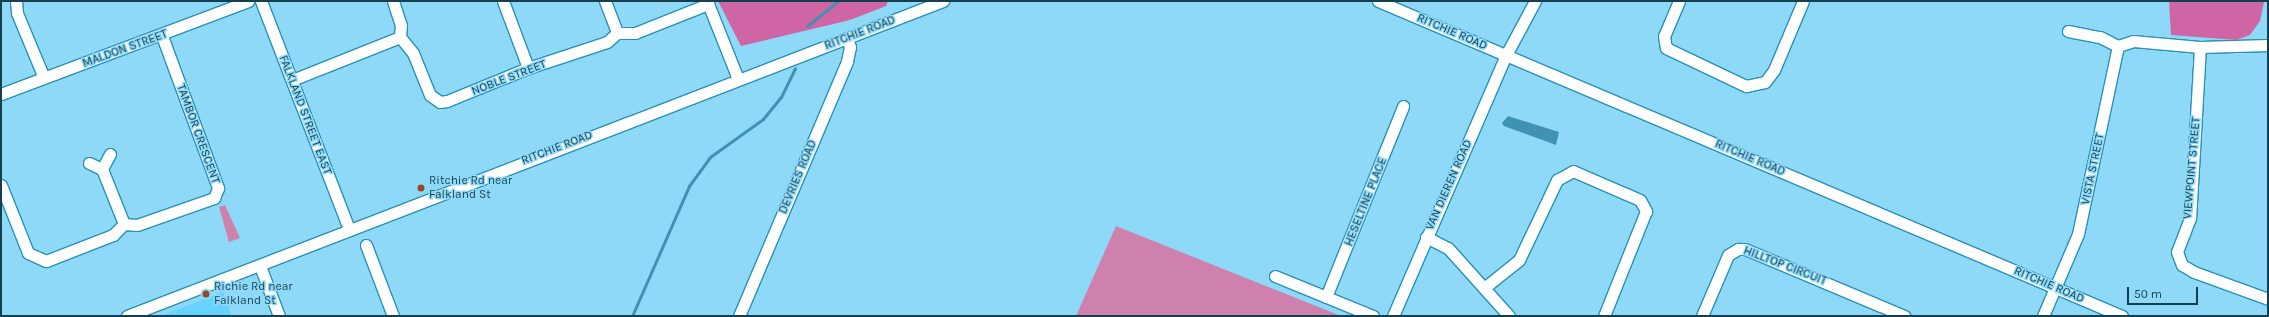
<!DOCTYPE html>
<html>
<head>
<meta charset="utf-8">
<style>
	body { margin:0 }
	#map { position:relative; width:2269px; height:317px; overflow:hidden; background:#8fd9f8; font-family:Karla,sans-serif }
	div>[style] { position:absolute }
	.built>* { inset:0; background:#65d3fc }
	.green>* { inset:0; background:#ce81ac }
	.forest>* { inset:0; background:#cf65a4 }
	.water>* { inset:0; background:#4092b1 }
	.stream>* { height:3px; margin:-1.5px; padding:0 1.5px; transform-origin:1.5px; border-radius:1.5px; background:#4092b1 }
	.roads { filter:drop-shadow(1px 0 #2791b5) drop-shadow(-1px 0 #2791b5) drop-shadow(0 1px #2791b5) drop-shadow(0 -1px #2791b5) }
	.minor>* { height:11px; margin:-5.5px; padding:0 5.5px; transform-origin:5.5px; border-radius:5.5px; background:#fff }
	.dots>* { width:11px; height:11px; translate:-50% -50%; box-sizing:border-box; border:2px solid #8fd9f8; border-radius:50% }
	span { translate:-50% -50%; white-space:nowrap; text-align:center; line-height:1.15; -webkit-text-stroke:3px #8fd9f8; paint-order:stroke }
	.street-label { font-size:12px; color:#153f4f }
	.poi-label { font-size:12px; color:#153f4f }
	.left { translate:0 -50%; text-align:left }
	.frame { position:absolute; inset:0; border:2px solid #153f4f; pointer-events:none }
	.scale { position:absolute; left:2127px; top:287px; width:71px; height:18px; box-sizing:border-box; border:2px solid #153f4f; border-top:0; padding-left:5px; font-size:12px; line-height:14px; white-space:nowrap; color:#153f4f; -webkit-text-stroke:3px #8fd9f8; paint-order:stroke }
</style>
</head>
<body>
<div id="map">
	<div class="built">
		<div style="clip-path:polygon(223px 292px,232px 316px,160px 316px)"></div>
	</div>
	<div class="green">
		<div style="clip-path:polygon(225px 205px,240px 238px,229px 242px,219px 207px)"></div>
		<div style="clip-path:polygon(1116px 226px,1341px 316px,1076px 316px)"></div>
	</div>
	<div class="forest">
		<div style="clip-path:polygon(718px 1px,888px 1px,886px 6px,850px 20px,741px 46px)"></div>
		<div style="clip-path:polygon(2169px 1px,2264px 1px,2264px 2px,2260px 21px,2250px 35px,2236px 40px,2171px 35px)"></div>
	</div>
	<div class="water">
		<div style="clip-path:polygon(1508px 116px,1559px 132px,1556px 145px,1504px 126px,1502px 123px)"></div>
	</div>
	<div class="stream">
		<div style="left:807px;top:26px;width:40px;rotate:-39deg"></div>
		<div style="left:632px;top:316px;width:142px;rotate:-66.3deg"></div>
		<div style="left:689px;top:186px;width:36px;rotate:-54deg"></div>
		<div style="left:710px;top:157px;width:65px;rotate:-35.6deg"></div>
		<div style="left:763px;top:119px;width:28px;rotate:-51deg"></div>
		<div style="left:781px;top:97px;width:32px;rotate:-64deg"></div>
	</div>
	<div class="roads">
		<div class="minor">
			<div style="left:16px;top:1px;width:12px;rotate:85deg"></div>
			<div style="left:17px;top:13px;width:70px;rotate:67.4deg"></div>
			<div style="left:261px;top:1px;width:244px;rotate:68.9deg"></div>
			<div style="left:393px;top:1px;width:25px;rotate:72deg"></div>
			<div style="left:401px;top:25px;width:12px;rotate:95deg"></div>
			<div style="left:503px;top:1px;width:72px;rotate:69.5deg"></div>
			<div style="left:605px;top:1px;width:34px;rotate:69deg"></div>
			<div style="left:707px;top:1px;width:84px;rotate:68.3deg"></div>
			<div style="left:1378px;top:1px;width:808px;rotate:22.95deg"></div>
			<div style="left:1679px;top:1px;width:38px;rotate:113deg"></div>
			<div style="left:1664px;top:36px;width:12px;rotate:81deg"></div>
			<div style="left:1666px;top:48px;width:89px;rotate:25.4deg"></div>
			<div style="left:1746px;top:86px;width:19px;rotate:-12deg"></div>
			<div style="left:1765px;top:82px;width:15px;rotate:-53deg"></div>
			<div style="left:1774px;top:70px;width:75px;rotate:-67.2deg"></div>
			<div style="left:2068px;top:31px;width:33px;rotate:11deg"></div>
			<div style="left:2100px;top:37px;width:20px;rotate:27deg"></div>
			<div style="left:2118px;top:46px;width:16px;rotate:-18deg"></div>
			<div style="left:2133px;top:41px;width:67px;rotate:5.1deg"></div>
			<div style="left:2200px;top:47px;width:68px;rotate:-1.7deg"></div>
			<div style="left:400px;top:37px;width:21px;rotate:51deg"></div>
			<div style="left:413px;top:53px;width:45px;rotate:68deg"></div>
			<div style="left:430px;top:95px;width:12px;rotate:35deg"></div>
			<div style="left:440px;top:102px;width:7px;rotate:-8deg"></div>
			<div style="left:447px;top:101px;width:87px;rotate:-22.2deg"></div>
			<div style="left:528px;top:68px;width:83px;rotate:-18.2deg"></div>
			<div style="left:607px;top:42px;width:13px;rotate:-42deg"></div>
			<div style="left:617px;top:33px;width:18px"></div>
			<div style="left:635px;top:33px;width:79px;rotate:-21.7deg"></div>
			<div style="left:2200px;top:47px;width:171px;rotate:93.3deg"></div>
			<div style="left:2190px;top:218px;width:36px;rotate:111deg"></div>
			<div style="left:2177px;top:252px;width:14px;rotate:69deg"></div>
			<div style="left:2182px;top:265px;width:14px;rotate:30deg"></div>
			<div style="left:2194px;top:272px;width:79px;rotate:20deg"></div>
			<div style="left:292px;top:80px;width:116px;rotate:-21.7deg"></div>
			<div style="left:1px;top:94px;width:264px;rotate:-20.6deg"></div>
			<div style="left:110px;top:154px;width:17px;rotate:118deg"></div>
			<div style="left:102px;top:169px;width:59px;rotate:68.2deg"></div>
			<div style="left:89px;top:163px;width:14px;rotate:25deg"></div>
			<div style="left:1px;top:185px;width:73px;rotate:68.3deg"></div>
			<div style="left:28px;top:253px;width:20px;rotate:24deg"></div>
			<div style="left:46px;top:261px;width:72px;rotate:-21.2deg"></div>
			<div style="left:113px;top:235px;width:16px;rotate:-45deg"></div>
			<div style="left:124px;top:224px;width:13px;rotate:4deg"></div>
			<div style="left:137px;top:225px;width:82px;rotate:-19.3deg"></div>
			<div style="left:214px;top:198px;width:11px;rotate:-68deg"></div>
			<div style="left:218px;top:188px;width:162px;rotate:-110.2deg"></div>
			<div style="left:1426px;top:237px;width:25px;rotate:27deg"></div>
			<div style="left:1448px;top:248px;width:91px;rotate:48.1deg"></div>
			<div style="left:366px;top:245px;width:76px;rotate:69.2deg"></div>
			<div style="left:260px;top:266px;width:53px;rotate:69.2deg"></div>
			<div style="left:1275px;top:276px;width:106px;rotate:22.2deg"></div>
			<div style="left:1484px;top:288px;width:45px;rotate:-38.7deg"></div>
			<div style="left:1519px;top:260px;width:89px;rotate:-64.6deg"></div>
			<div style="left:1557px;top:180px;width:18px;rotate:-29deg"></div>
			<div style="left:1573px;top:171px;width:73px;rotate:23.4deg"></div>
			<div style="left:1640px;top:200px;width:13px;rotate:61deg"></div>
			<div style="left:1646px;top:211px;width:113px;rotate:111.8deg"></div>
			<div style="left:1326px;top:297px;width:206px;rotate:-68deg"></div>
			<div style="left:127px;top:316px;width:875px;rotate:-21.11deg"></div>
			<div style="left:739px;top:316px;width:277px;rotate:-67deg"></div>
			<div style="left:847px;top:61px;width:14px;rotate:-78deg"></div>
			<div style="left:850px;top:47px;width:9px;rotate:-108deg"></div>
			<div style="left:1393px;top:316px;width:284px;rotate:-66.6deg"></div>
			<div style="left:1506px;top:55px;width:61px;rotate:-61.8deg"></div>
			<div style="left:1702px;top:316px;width:66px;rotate:-66.9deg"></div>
			<div style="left:1728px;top:255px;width:12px;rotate:-31deg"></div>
			<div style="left:1738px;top:249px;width:7px"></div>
			<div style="left:1745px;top:249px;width:173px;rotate:22.8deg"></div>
			<div style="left:2043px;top:316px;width:89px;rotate:-66.9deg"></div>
			<div style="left:2078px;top:234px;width:192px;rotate:-78deg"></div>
		</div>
	</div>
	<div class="dots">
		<div style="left:421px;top:188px;background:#924a26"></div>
		<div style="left:206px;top:294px;background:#924a26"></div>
	</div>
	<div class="street-label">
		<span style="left:1452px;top:32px;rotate:23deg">RITCHIE ROAD</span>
		<span style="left:860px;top:33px;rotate:-21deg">RITCHIE ROAD</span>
		<span style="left:125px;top:49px;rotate:-20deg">MALDON STREET</span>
		<span style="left:509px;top:78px;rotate:-21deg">NOBLE STREET</span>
		<span style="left:305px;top:115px;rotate:69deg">FALKLAND STREET EAST</span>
		<span style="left:198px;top:134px;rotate:70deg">TAMBOR CRESCENT</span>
		<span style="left:557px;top:148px;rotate:-21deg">RITCHIE ROAD</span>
		<span style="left:1750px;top:158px;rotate:23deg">RITCHIE ROAD</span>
		<span style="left:2192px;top:168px;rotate:-85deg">VIEWPOINT STREET</span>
		<span style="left:2093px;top:169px;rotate:-78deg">VISTA STREET</span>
		<span style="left:798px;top:177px;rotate:-67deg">DEVRIES ROAD</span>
		<span style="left:1449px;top:185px;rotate:-66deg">VAN DIEREN ROAD</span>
		<span style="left:1366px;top:202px;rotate:-68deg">HESELTINE PLACE</span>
		<span style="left:1785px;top:266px;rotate:21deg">HILLTOP CIRCUIT</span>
		<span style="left:2049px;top:285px;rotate:23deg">RITCHIE ROAD</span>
	</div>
	<div class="poi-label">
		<span class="left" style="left:429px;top:188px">Ritchie Rd near<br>Falkland St</span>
		<span class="left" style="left:214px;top:294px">Richie Rd near<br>Falkland St</span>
	</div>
	<div class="frame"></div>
	<div class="scale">50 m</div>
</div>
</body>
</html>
